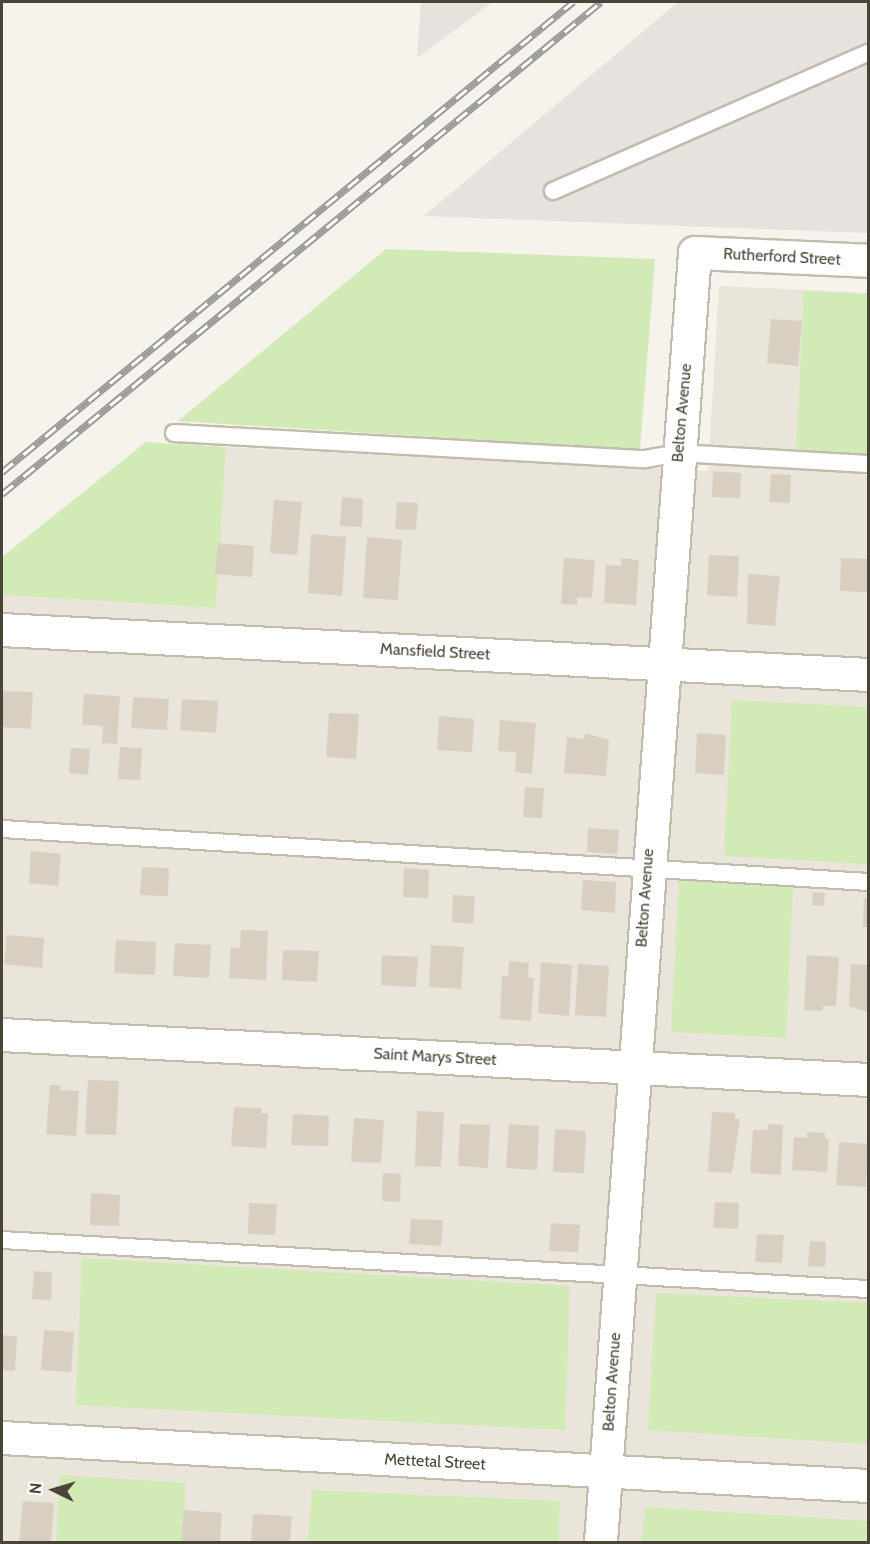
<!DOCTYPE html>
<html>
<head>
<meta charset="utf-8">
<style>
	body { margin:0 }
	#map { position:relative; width:870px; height:1544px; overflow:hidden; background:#f6f3ec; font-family:Cabin,sans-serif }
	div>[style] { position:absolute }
	.residential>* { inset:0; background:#eae5da }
	.industrial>* { inset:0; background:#e6e2dd }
	.green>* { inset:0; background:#d2eab5 }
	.building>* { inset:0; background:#d8cfc1 }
	.roads { filter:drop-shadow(2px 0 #c2bbae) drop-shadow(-2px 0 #c2bbae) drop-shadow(0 2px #c2bbae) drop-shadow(0 -2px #c2bbae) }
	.service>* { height:16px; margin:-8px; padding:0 8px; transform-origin:8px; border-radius:8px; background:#fff }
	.minor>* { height:32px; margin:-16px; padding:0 16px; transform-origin:16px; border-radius:16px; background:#fff }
	.rail>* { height:7px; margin-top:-3.5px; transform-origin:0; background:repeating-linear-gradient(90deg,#fff 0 14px,#9a9a9a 0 28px); box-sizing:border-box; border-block:2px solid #9a9a9a }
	span { translate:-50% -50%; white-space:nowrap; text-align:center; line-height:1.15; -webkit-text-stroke:6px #fff; paint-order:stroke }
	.street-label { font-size:16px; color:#4b4439 }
	.frame { position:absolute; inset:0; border:3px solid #4b4439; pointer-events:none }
	.north { position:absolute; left:24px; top:1460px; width:60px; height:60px; -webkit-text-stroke:4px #fff; paint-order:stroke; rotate:275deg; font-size:16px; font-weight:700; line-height:24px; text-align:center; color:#4b4439 }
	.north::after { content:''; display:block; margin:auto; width:21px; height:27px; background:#4b4439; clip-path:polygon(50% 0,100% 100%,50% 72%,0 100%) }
</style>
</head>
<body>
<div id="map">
	<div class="residential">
		<div style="clip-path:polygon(719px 286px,868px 293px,868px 1542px,2px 1542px,2px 595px,216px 608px,226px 447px,708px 471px)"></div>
	</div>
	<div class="industrial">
		<div style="clip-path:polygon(421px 2px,493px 2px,417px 58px)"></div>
		<div style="clip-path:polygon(678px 2px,868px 2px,868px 233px,424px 216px)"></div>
	</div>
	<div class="green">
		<div style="clip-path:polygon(386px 249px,655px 259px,640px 450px,178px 421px)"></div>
		<div style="clip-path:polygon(804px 291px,868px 294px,868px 456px,796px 452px)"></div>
		<div style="clip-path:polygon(146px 442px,226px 447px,216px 608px,2px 595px,2px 557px)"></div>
		<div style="clip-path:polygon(732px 700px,868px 707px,868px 864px,724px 856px)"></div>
		<div style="clip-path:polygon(679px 880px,793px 886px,786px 1038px,671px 1032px)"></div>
		<div style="clip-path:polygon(82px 1258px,570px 1286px,565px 1430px,76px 1405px)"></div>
		<div style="clip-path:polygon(656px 1293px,868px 1303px,868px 1444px,648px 1430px)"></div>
		<div style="clip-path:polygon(60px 1475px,186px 1483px,183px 1542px,56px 1542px)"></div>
		<div style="clip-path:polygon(312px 1490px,560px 1501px,558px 1542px,308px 1542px)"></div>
		<div style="clip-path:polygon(645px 1507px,868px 1521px,868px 1542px,642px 1542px)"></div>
	</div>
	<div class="building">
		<div style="clip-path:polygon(771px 319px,802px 321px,798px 366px,767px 363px)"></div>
		<div style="clip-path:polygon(713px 471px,741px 473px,740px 498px,712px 497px)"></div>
		<div style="clip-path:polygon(771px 474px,791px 475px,790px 503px,769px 502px)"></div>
		<div style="clip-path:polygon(342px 497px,363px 499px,362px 527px,340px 526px)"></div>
		<div style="clip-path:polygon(274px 500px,302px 502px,297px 555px,270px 553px)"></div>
		<div style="clip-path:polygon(397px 502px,418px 503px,416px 530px,395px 529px)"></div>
		<div style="clip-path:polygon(311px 534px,346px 537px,342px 596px,308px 593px)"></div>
		<div style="clip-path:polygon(367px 537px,402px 540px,398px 600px,363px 598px)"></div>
		<div style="clip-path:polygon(218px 543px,254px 546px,252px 577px,215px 574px)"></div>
		<div style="clip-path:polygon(709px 555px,739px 556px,737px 597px,707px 595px)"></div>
		<div style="clip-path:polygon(564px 558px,595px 560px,592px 598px,577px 597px,577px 605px,561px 604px)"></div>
		<div style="clip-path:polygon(621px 558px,639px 560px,636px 605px,604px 603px,606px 565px,621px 566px)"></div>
		<div style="clip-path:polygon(841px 558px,868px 559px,868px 592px,840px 591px)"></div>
		<div style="clip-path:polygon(748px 574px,780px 576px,775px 626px,747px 624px)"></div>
		<div style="clip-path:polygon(2px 691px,33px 692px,31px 729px,2px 727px)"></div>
		<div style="clip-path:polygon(84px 694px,120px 696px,117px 744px,102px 743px,103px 726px,82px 725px)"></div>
		<div style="clip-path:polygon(133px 697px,169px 699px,167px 730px,131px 728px)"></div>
		<div style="clip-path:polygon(182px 699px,218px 701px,216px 733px,180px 730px)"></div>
		<div style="clip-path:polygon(329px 713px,359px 714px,356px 759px,326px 757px)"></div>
		<div style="clip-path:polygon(439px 716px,474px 719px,472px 752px,437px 750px)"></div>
		<div style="clip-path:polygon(500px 720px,536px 723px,532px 774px,515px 772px,516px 752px,498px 751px)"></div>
		<div style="clip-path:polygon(585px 733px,609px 740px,606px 776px,564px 773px,567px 737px,584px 739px)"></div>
		<div style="clip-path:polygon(697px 733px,726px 735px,724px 775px,695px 773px)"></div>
		<div style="clip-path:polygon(120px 747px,142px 748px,140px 780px,118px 779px)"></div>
		<div style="clip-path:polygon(71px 748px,90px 749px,88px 775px,69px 773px)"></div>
		<div style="clip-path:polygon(525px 787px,544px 788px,542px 818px,523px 817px)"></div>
		<div style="clip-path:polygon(588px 828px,619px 830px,617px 854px,587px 852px)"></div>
		<div style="clip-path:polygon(31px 851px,61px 854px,58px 886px,29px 883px)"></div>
		<div style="clip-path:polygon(142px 867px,169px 868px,168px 896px,140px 895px)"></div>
		<div style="clip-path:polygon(404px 868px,429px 870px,428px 898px,403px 897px)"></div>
		<div style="clip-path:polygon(583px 880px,616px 882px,615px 913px,581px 910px)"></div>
		<div style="clip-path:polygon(813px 892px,825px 893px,824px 906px,812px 905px)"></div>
		<div style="clip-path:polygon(453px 895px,475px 896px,473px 924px,452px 922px)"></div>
		<div style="clip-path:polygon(864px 898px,868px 898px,868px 927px,863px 927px)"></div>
		<div style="clip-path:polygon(241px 930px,268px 931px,266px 980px,229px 978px,231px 947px,240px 948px)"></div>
		<div style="clip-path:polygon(7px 935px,44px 938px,42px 968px,4px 964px)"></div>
		<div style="clip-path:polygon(116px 940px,156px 942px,155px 975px,114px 973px)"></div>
		<div style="clip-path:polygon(175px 943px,211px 945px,209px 978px,173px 976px)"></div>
		<div style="clip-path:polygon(431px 945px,464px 947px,461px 989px,429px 987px)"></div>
		<div style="clip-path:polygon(283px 950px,319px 951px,317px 982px,282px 980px)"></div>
		<div style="clip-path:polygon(382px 955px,418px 957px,416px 987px,381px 985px)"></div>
		<div style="clip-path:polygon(807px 955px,839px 957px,836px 1006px,823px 1006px,822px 1011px,804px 1010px)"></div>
		<div style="clip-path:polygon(509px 961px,529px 963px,528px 977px,534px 978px,531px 1021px,500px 1019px,502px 976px,508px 976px)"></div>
		<div style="clip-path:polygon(541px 962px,572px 965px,569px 1016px,538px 1013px)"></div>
		<div style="clip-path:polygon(578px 964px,609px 966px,606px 1017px,575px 1015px)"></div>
		<div style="clip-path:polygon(851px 964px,868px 965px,868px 1012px,849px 1006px)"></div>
		<div style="clip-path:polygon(88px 1080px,119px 1081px,116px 1135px,85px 1134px)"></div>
		<div style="clip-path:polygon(50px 1085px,60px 1085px,60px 1090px,79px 1091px,76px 1136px,46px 1134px)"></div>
		<div style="clip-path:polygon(234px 1107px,262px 1108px,261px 1113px,268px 1113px,266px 1148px,231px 1146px)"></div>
		<div style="clip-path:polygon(417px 1111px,444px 1112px,441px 1167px,415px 1166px)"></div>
		<div style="clip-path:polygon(712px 1112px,735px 1113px,735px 1119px,740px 1119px,732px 1173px,708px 1172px)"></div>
		<div style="clip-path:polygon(293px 1114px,329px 1116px,328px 1146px,291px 1145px)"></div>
		<div style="clip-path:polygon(354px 1118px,384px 1120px,381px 1163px,351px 1162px)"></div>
		<div style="clip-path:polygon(460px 1124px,490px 1125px,488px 1168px,458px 1166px)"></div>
		<div style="clip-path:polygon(509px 1124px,539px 1126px,537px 1170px,506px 1168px)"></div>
		<div style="clip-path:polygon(768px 1124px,783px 1125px,781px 1175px,750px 1173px,753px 1130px,767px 1130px)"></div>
		<div style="clip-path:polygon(555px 1129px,586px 1131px,584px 1173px,553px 1172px)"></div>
		<div style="clip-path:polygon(807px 1132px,825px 1133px,825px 1139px,829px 1139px,827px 1172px,792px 1170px,794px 1137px,807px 1138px)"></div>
		<div style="clip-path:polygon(839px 1142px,868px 1144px,866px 1187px,836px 1185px)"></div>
		<div style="clip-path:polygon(383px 1173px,401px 1174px,400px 1202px,382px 1201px)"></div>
		<div style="clip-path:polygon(91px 1193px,120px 1195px,119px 1226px,90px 1225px)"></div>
		<div style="clip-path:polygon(715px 1202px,739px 1203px,738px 1229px,713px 1228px)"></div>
		<div style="clip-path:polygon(249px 1203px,277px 1204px,275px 1235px,248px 1234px)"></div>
		<div style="clip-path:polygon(411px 1219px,443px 1220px,441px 1246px,409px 1244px)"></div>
		<div style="clip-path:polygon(551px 1223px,580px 1225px,578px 1252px,549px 1251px)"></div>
		<div style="clip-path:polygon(757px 1234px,784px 1235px,782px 1263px,755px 1262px)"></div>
		<div style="clip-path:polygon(810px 1241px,826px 1242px,825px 1267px,808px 1266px)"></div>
		<div style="clip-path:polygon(34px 1271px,52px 1272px,51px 1300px,32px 1299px)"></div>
		<div style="clip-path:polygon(44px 1330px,74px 1332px,71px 1372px,41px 1370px)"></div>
		<div style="clip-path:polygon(2px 1335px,17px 1336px,15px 1371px,2px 1370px)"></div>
		<div style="clip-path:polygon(23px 1501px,54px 1503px,51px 1542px,19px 1542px)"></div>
		<div style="clip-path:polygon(184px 1510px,222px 1513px,220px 1542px,181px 1542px)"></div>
		<div style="clip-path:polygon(253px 1514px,292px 1516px,290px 1542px,251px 1542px)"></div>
	</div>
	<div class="roads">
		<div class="service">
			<div style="left:553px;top:191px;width:344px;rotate:-23.7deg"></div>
			<div style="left:174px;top:433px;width:472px;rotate:3.2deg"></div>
			<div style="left:645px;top:459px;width:34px;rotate:-10deg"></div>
			<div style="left:678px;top:453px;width:190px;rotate:3.3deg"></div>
			<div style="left:2px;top:829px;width:868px;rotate:3.5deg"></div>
			<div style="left:2px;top:1240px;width:867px;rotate:3.24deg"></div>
		</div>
		<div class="minor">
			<div style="left:2px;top:630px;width:867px;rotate:2.97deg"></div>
			<div style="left:2px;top:1035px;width:867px;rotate:2.97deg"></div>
			<div style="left:2px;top:1438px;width:867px;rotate:3.17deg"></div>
			<div style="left:601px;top:1542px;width:1292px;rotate:-85.83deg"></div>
			<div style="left:695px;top:253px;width:173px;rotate:2.6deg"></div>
		</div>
	</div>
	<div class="rail">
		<div style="left:2px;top:472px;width:740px;rotate:-39.46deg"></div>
		<div style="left:2px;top:494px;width:775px;rotate:-39.4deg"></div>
	</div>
	<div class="street-label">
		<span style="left:782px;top:257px;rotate:3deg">Rutherford Street</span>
		<span style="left:682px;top:413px;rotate:-85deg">Belton Avenue</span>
		<span style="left:435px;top:652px;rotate:3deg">Mansfield Street</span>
		<span style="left:645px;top:898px;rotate:-86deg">Belton Avenue</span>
		<span style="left:435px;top:1057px;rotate:3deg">Saint Marys Street</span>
		<span style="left:612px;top:1382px;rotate:-86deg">Belton Avenue</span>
		<span style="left:435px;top:1462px;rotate:3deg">Mettetal Street</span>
	</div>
	<div class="frame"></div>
	<div class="north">N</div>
</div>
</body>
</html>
